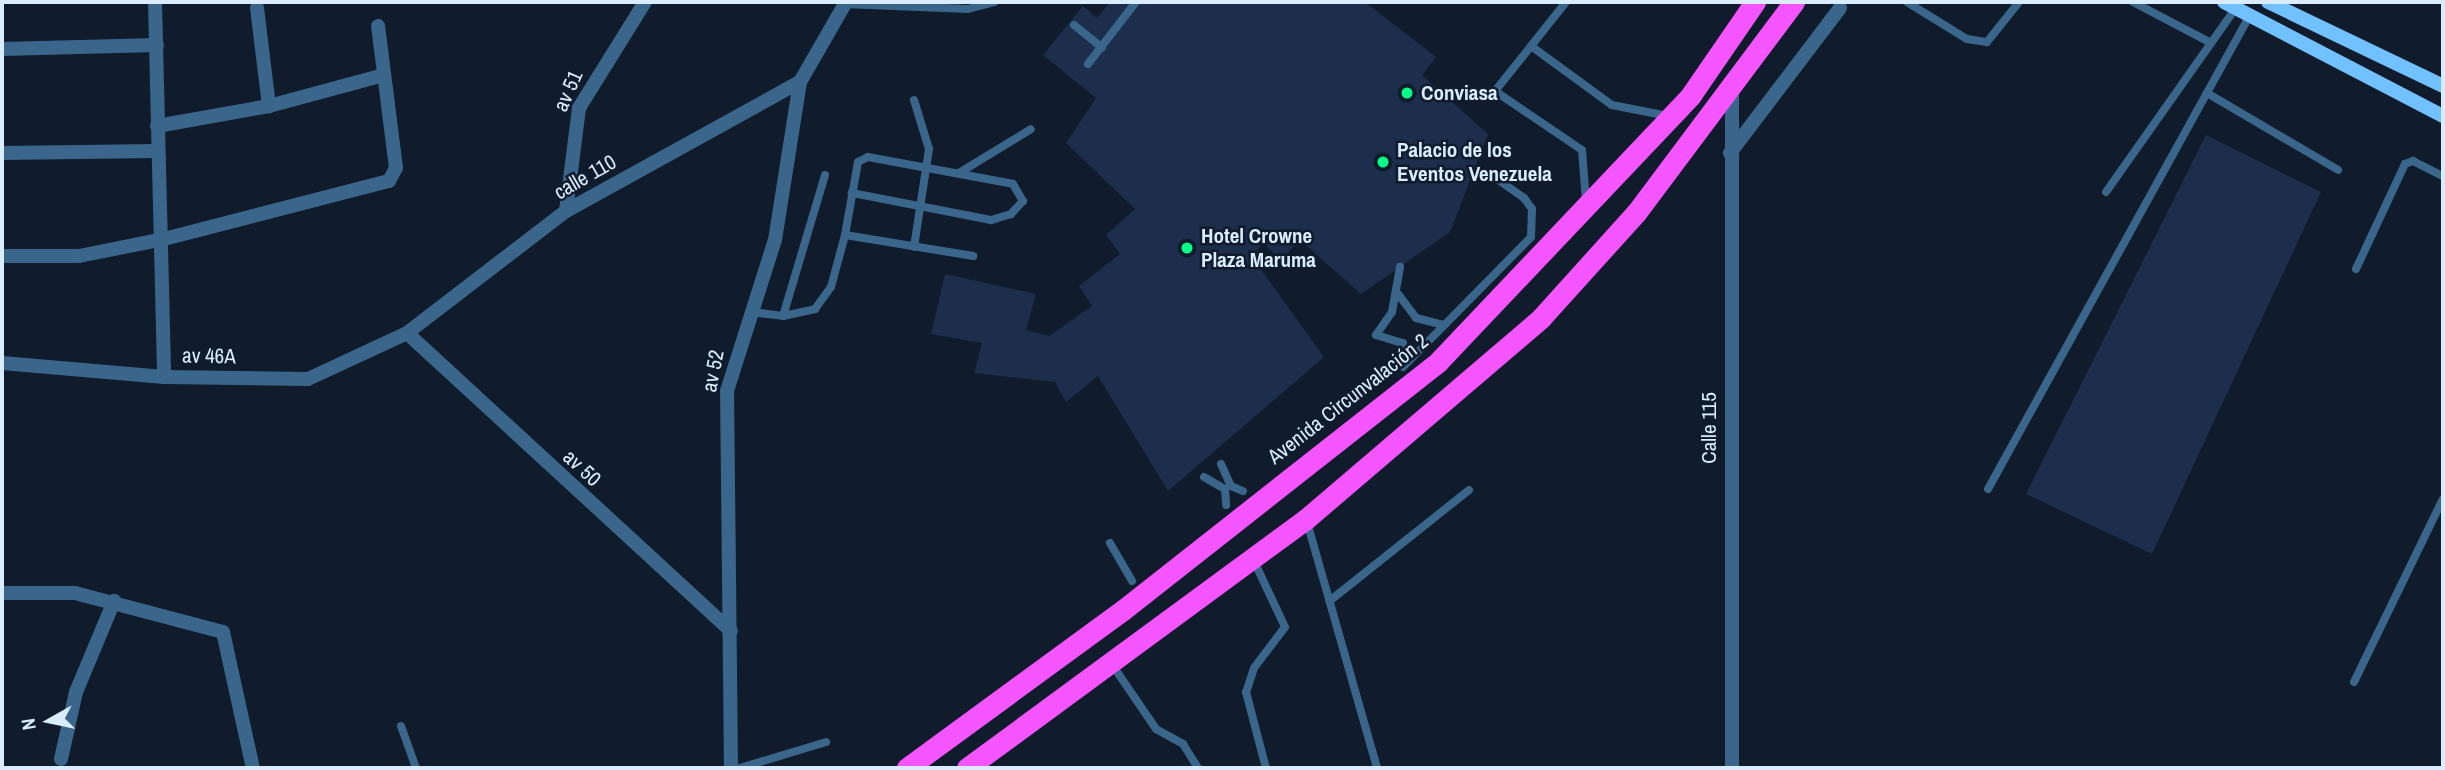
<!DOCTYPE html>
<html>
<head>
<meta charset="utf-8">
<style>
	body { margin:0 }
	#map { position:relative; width:2445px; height:770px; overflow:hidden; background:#101b2b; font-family:"Archivo Narrow",sans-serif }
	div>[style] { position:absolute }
	.building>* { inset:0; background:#1c2e4c }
	.lane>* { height:8px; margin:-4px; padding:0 4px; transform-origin:4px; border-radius:4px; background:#3b668b }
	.street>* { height:14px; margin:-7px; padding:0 7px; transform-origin:7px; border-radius:7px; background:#3b668b }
	.secondary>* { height:14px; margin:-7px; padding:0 7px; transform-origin:7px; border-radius:7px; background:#71c0ff }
	.highway>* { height:21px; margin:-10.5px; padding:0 10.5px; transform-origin:10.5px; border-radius:10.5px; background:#f455ff }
	.dots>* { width:19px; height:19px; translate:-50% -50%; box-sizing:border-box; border:4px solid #101b2b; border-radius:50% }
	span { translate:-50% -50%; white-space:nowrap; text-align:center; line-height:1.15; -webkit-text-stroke:5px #101b2b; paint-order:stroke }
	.street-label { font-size:21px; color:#daecff }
	.poi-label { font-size:21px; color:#daecff; font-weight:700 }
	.left { translate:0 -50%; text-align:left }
	.frame { position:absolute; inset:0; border:4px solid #daecff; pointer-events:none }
	.north { position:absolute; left:14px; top:686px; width:70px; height:70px; -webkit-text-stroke:5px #101b2b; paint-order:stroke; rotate:261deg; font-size:19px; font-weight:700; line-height:28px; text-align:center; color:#daecff }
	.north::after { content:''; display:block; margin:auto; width:24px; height:32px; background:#daecff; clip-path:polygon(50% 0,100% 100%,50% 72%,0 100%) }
</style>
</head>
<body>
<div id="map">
	<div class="building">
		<div style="clip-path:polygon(1110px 2px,1365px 2px,1436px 57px,1422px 75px,1488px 134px,1450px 232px,1361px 294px,1300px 240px,1281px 260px,1263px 243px,1252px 257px,1324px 357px,1168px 491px,1098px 376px,1066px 402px,1055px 382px,974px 373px,982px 343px,931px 334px,945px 274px,1036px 294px,1026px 330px,1049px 336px,1092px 306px,1079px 286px,1120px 254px,1106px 235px,1135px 209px,1066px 143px,1096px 98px,1043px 55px,1083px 6px,1097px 18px)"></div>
		<div style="clip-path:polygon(2206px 135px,2321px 192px,2152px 554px,2026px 494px)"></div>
	</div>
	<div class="lane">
		<div style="left:1907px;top:2px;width:70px;rotate:31.7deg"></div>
		<div style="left:1967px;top:39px;width:20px;rotate:9deg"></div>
		<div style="left:1987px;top:42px;width:51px;rotate:-51.3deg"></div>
		<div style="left:2133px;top:2px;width:88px;rotate:27.7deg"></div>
		<div style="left:845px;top:4px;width:123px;rotate:2.3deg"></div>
		<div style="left:968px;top:9px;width:27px;rotate:-15deg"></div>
		<div style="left:1074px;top:25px;width:36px;rotate:39deg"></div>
		<div style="left:1531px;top:46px;width:56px;rotate:-51.5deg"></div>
		<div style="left:1088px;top:64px;width:78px;rotate:-52.3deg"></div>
		<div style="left:2207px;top:93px;width:152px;rotate:30.4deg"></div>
		<div style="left:914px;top:100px;width:51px;rotate:73deg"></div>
		<div style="left:929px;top:149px;width:99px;rotate:98.7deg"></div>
		<div style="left:959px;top:173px;width:84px;rotate:-31.4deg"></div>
		<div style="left:2106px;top:192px;width:225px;rotate:-54.8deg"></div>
		<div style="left:1586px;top:201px;width:51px;rotate:-94.5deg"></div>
		<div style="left:1582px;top:150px;width:105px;rotate:-145.9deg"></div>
		<div style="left:1495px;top:91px;width:58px;rotate:-51.3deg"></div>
		<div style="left:1531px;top:46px;width:100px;rotate:36.1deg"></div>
		<div style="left:1612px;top:105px;width:57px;rotate:11.1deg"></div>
		<div style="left:845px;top:235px;width:74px;rotate:-79.9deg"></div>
		<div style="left:858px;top:162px;width:11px;rotate:-27deg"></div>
		<div style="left:868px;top:157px;width:147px;rotate:10.5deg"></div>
		<div style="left:1013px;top:184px;width:20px;rotate:60deg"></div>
		<div style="left:1023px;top:201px;width:18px;rotate:133deg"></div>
		<div style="left:1011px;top:214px;width:21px;rotate:163deg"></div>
		<div style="left:991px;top:220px;width:142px;rotate:-169deg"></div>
		<div style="left:2356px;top:269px;width:116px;rotate:-65deg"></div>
		<div style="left:2405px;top:164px;width:9px;rotate:-21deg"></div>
		<div style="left:2413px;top:161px;width:34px;rotate:27deg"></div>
		<div style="left:1398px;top:294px;width:30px;rotate:53deg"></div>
		<div style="left:1416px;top:318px;width:29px;rotate:14deg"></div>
		<div style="left:751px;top:312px;width:32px;rotate:7deg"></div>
		<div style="left:783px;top:316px;width:33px;rotate:-12deg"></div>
		<div style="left:815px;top:309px;width:27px;rotate:-54deg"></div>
		<div style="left:831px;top:287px;width:54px;rotate:-74.9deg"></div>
		<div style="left:845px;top:235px;width:130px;rotate:9.3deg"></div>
		<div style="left:783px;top:316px;width:147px;rotate:-73.4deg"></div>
		<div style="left:1376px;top:335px;width:28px;rotate:-55deg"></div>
		<div style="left:1392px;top:312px;width:46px;rotate:-79.9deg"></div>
		<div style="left:1376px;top:335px;width:28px;rotate:17deg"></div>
		<div style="left:1403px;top:343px;width:21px;rotate:87deg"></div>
		<div style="left:1403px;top:367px;width:182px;rotate:-45.4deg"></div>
		<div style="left:1531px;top:237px;width:28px;rotate:-88deg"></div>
		<div style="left:1532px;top:209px;width:14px;rotate:-126deg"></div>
		<div style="left:1524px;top:198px;width:42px;rotate:-144.8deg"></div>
		<div style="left:1490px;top:174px;width:17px;rotate:180deg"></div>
		<div style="left:1221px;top:464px;width:24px;rotate:66deg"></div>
		<div style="left:1231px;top:486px;width:13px;rotate:23deg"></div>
		<div style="left:1204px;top:477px;width:24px;rotate:30deg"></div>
		<div style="left:1225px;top:489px;width:16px;rotate:86deg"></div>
		<div style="left:1988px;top:489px;width:542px;rotate:-61.07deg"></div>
		<div style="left:1307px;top:522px;width:256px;rotate:74.1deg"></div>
		<div style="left:1110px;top:543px;width:44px;rotate:59.9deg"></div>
		<div style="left:1253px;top:559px;width:75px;rotate:64.8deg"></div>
		<div style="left:1285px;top:627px;width:51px;rotate:127.1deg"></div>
		<div style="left:1254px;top:668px;width:25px;rotate:108deg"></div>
		<div style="left:1246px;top:692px;width:79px;rotate:75.3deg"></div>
		<div style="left:1332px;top:599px;width:175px;rotate:-38.5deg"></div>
		<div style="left:1111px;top:663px;width:80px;rotate:55.7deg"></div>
		<div style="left:1156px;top:729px;width:31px;rotate:29deg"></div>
		<div style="left:1183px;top:744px;width:28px;rotate:58deg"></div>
		<div style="left:2354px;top:682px;width:203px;rotate:-64.1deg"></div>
		<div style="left:401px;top:726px;width:45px;rotate:70.3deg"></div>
		<div style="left:740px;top:768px;width:90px;rotate:-16.8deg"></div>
	</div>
	<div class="street">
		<div style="left:155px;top:2px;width:375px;rotate:88.6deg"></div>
		<div style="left:257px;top:8px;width:99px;rotate:83deg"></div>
		<div style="left:2px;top:49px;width:155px;rotate:-1.5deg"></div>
		<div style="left:1732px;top:88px;width:680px;rotate:90deg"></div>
		<div style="left:157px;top:126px;width:114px;rotate:-10.1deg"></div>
		<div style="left:269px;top:106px;width:119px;rotate:-15.1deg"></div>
		<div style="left:2px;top:153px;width:155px;rotate:-0.7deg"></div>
		<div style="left:1730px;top:153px;width:182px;rotate:-52.8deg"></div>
		<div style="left:566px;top:211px;width:104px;rotate:-82.8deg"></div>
		<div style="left:579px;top:108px;width:125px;rotate:-58.1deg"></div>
		<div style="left:2px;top:256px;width:77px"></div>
		<div style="left:79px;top:256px;width:87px;rotate:-11.3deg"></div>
		<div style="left:164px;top:239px;width:232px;rotate:-14.5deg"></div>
		<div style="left:389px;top:181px;width:15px;rotate:-62deg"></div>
		<div style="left:396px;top:168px;width:143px;rotate:-97.2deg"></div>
		<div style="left:407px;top:333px;width:440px;rotate:42.6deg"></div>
		<div style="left:2px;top:363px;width:163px;rotate:4.9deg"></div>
		<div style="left:164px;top:377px;width:144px;rotate:0.8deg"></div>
		<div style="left:308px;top:379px;width:109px;rotate:-24.9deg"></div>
		<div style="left:407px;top:333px;width:200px;rotate:-37.5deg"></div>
		<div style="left:566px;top:211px;width:267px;rotate:-28.9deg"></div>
		<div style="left:2px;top:593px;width:73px"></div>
		<div style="left:75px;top:593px;width:153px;rotate:14.8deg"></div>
		<div style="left:223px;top:632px;width:139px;rotate:77.6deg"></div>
		<div style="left:61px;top:759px;width:69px;rotate:-77.4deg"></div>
		<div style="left:76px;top:692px;width:99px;rotate:-67.3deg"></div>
		<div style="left:731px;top:768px;width:377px;rotate:-90.6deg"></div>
		<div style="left:727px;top:391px;width:158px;rotate:-72.4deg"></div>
		<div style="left:775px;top:240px;width:160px;rotate:-81deg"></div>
		<div style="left:800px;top:82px;width:92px;rotate:-60.1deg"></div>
	</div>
	<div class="secondary">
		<div style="left:2224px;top:2px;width:247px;rotate:27.5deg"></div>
		<div style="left:2268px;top:2px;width:194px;rotate:25.6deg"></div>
	</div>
	<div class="highway">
		<div style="left:907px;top:768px;width:268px;rotate:-36.2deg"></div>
		<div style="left:1123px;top:610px;width:402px;rotate:-38.2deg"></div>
		<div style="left:1439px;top:361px;width:366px;rotate:-46.5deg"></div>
		<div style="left:1691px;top:95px;width:113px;rotate:-55.5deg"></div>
		<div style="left:967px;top:768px;width:421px;rotate:-36.3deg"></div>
		<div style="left:1306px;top:519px;width:309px;rotate:-40.5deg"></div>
		<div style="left:1541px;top:318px;width:142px;rotate:-47.9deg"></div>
		<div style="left:1636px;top:213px;width:264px;rotate:-53.2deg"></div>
	</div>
	<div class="dots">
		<div style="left:1407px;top:93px;background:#06ff87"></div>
		<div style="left:1383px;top:162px;background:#06ff87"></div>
		<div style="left:1187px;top:248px;background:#06ff87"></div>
	</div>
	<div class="street-label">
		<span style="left:568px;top:91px;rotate:-66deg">av 51</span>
		<span style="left:585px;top:177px;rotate:-30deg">calle 110</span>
		<span style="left:209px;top:356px;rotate:1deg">av 46A</span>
		<span style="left:713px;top:371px;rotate:-79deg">av 52</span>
		<span style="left:1348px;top:399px;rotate:-38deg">Avenida Circunvalación 2</span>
		<span style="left:1709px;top:428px;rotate:-90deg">Calle 115</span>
		<span style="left:582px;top:468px;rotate:43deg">av 50</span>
	</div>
	<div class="poi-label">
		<span class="left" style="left:1421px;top:93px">Conviasa</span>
		<span class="left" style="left:1397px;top:162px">Palacio de los<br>Eventos Venezuela</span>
		<span class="left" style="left:1201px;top:248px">Hotel Crowne<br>Plaza Maruma</span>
	</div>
	<div class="frame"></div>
	<div class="north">N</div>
</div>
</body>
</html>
